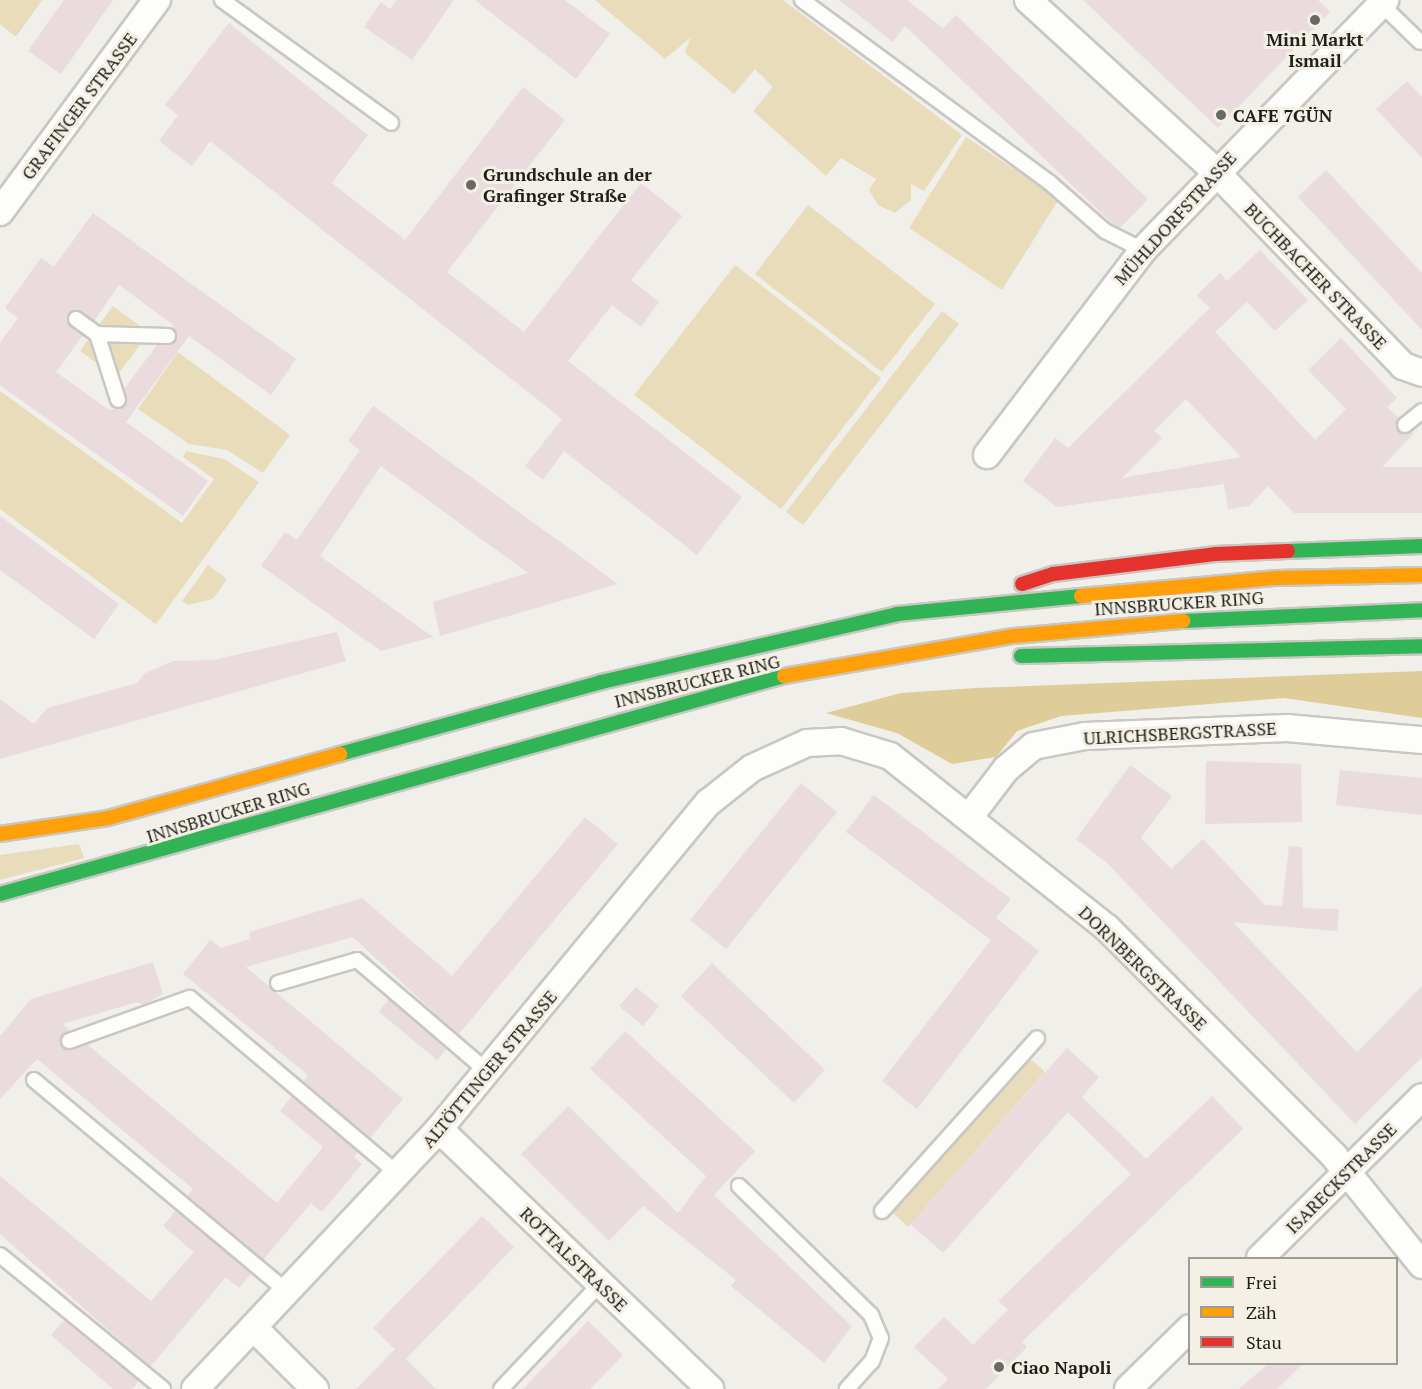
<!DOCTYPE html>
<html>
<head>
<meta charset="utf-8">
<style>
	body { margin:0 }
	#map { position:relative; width:1422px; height:1389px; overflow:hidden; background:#f0efea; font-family:"PT Serif",serif }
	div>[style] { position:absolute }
	.green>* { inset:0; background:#e8dcbb }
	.forest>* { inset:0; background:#decc99 }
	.building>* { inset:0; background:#eadbdf }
	.roads { filter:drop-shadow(2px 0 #c8c7c2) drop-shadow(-2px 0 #c8c7c2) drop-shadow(0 2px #c8c7c2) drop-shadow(0 -2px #c8c7c2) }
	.lane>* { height:14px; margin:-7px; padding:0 7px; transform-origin:7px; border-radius:7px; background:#fdfdfc }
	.street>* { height:26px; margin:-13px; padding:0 13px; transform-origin:13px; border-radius:13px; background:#fdfdfc }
	.fast>* { height:14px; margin:-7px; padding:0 7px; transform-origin:7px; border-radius:7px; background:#30b455 }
	.slow>* { height:14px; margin:-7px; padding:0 7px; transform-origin:7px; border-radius:7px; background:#ff9f0a }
	.jam>* { height:14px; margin:-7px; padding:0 7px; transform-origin:7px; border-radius:7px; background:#e5322d }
	.dots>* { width:16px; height:16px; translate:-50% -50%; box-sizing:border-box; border:3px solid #f4f0e6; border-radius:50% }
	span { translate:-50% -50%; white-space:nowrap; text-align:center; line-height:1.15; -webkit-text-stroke:6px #f4f0e6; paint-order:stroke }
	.poi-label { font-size:18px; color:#201f1b; font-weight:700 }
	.left { translate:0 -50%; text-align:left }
	.street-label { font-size:18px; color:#201f1b }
	.legend { position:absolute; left:1188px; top:1257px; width:210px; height:108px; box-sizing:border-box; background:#f4f0e6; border:2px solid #9f9c95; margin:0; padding:8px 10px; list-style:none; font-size:18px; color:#201f1b }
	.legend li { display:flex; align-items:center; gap:12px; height:30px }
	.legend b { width:30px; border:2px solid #9f9c95 }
</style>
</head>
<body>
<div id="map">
	<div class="green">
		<div style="clip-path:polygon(0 0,42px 0,16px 37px,0 24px)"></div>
		<div style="clip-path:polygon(595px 0,783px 0,962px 135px,924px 191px,911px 184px,911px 200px,895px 213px,878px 205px,869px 190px,876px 179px,841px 158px,826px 176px,753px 111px,773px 87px,755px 69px,734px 94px,685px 53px,690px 38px,665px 59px)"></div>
		<div style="clip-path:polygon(966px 137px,1059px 199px,1002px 290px,909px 228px)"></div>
		<div style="clip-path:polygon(808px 205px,935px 304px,882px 372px,755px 274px)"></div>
		<div style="clip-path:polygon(735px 265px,881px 378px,781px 509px,634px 395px)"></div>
		<div style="clip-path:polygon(113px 306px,149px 333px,116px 377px,80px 351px)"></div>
		<div style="clip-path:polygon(942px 311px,959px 324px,803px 525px,786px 512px)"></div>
		<div style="clip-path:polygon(178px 352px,290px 435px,263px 473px,227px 450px,189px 444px,138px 409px)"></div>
		<div style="clip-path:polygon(0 391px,182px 523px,214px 479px,183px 457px,186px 451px,224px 459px,259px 482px,156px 624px,0 509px)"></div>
		<div style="clip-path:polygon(208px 565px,227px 579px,213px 599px,188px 605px,182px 601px)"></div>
		<div style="clip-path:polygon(79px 844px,84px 858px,0 880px,0 855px)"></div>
		<div style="clip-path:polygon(1030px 1059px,1045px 1072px,908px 1227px,893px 1213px)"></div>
	</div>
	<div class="forest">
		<div style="clip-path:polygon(1422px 671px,1422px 718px,1284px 698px,1061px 716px,1017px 731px,996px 757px,952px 764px,897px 733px,826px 713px,901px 693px,976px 688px)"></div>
	</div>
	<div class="building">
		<div style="clip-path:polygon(64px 0,113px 0,61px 74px,28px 51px)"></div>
		<div style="clip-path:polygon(397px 0,454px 0,412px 60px,364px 27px,381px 2px,390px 9px)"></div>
		<div style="clip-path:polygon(475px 0,565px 0,610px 34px,576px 79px)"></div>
		<div style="clip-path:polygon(839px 0,907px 0,943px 28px,956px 15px,1148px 199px,1120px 228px,1115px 226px,905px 26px,893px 42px)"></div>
		<div style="clip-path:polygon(1083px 0,1318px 0,1330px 12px,1218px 128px)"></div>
		<div style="clip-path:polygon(229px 23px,368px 135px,332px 183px,405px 240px,523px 87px,565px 120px,447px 272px,524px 332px,641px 183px,682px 216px,631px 280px,659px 302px,641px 327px,612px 305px,568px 361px,742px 497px,697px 555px,564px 451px,543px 480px,525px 466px,562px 419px,210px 141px,192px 166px,159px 141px,178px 115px,165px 105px)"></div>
		<div style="clip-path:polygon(1407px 81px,1422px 97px,1422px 158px,1376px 109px)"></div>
		<div style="clip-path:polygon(1326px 170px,1422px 273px,1422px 330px,1298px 197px)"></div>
		<div style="clip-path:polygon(evenodd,93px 213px,296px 359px,271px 395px,189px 336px,126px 422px,208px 481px,183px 516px,0 385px,0 343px,18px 318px,5px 308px,41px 258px,54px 267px,93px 213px,119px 285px,172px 324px,177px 337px,172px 344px,157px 345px,124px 389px,125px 406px,109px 410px,56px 372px,83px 335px,68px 323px,69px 313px,77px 310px,94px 321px,119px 285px)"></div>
		<div style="clip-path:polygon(evenodd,1260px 250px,1308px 300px,1275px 331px,1247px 302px,1215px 332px,1315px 440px,1346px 409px,1308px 370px,1341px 338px,1397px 398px,1387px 407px,1399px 418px,1398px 430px,1414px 433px,1382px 467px,1422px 467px,1422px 513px,1294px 513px,1268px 486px,1249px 506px,1228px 509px,1224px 484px,1057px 507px,1023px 481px,1055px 438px,1068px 448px,1210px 308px,1197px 295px,1220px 273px,1227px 281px,1260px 250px,1186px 399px,1241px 457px,1122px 478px,1162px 438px,1154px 431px,1186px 399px)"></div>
		<div style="clip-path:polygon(373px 406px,574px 552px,618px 584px,440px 636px,433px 602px,528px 573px,381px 466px,320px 556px,433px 637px,381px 651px,261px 566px,285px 532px,297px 540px,360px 450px,348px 441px)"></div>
		<div style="clip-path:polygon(0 516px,119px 604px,94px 639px,0 570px)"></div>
		<div style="clip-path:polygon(337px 632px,346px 661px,0 759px,0 699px,34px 724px,47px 708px,137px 683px,145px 673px,174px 661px,213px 660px)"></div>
		<div style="clip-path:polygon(1206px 761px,1301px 764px,1302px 822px,1205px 824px)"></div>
		<div style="clip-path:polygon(1130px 765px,1172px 796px,1141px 838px,1171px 869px,1203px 839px,1265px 905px,1282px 906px,1289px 846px,1302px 847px,1303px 908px,1339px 909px,1337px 931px,1233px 922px,1357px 1052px,1422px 986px,1422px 1057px,1355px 1124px,1107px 863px,1076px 839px)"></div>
		<div style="clip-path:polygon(1340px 770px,1422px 778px,1422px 815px,1336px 805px)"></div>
		<div style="clip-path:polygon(801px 783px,837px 812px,726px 949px,690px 920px)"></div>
		<div style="clip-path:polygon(874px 795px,1011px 899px,996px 918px,1039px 951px,917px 1109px,882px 1081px,991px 940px,846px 832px)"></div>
		<div style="clip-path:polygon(585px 817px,618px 844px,458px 1035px,353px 937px,246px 967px,403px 1099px,370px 1138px,303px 1082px,308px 1075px,183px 974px,210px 940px,221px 948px,250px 939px,249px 932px,362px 898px,452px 976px)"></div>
		<div style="clip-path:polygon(153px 962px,163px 994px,143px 1005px,137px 1002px,63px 1024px,71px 1031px,62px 1036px,63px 1047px,87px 1044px,277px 1203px,323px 1147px,280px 1111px,292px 1096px,358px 1152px,354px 1157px,362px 1164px,322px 1212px,311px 1203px,263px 1260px,187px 1196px,193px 1189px,37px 1059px,0 1099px,0 1036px,31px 999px)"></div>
		<div style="clip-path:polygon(712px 963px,825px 1070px,794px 1103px,681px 996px)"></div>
		<div style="clip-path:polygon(636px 987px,659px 1006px,643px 1026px,619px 1006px)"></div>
		<div style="clip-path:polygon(389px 999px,447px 1048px,437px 1060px,379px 1012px)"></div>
		<div style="clip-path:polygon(625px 1031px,755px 1151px,714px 1195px,852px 1326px,824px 1363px,731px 1286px,736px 1280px,643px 1206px,609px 1241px,521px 1154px,568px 1106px,678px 1213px,706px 1176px,590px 1069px)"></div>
		<div style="clip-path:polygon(1067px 1048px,1099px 1077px,1082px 1097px,1146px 1159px,1212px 1096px,1243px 1129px,1022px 1342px,1027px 1347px,986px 1389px,938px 1389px,948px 1379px,914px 1347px,944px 1317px,973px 1345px,1008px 1310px,998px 1301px,1131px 1174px,1068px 1112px,943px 1253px,910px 1224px)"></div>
		<div style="clip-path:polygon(0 1176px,151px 1301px,194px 1252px,163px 1226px,176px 1210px,252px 1273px,239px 1288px,226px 1277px,150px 1367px,0 1234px)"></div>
		<div style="clip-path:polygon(482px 1216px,514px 1247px,406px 1359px,436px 1389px,356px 1389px,395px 1349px,373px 1328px)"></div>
		<div style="clip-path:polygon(64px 1320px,139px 1381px,132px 1389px,113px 1389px,51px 1335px)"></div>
		<div style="clip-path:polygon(588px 1321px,623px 1355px,590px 1389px,523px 1389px)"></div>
		<div style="clip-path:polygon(1268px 1364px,1302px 1364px,1277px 1389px,1239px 1389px)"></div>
	</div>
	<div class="roads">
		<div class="lane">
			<div style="left:222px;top:0;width:209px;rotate:36deg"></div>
			<div style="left:802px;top:0;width:307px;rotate:36.4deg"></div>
			<div style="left:1049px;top:182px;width:74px;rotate:41.2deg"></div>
			<div style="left:1105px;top:231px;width:42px;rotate:26.6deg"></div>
			<div style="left:1381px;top:4px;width:54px;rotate:44.3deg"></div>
			<div style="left:76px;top:319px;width:26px;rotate:36deg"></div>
			<div style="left:97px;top:334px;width:71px;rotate:1.6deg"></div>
			<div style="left:97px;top:334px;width:69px;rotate:72.3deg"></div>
			<div style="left:1405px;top:425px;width:22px;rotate:-39deg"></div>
			<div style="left:278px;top:983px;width:82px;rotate:-16.2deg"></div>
			<div style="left:357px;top:960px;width:171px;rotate:40.5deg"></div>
			<div style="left:69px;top:1041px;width:128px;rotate:-19.6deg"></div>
			<div style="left:190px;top:998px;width:272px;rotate:40.2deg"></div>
			<div style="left:34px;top:1080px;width:332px;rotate:39.9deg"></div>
			<div style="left:739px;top:1186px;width:185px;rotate:44.3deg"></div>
			<div style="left:871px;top:1315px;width:25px;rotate:67deg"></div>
			<div style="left:881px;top:1338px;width:25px;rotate:111deg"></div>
			<div style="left:872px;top:1361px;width:38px;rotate:132deg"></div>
			<div style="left:882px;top:1211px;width:232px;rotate:-48.1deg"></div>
			<div style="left:0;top:1255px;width:211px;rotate:39.4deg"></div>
			<div style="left:501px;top:1389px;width:144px;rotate:-46.7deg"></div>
		</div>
		<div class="street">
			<div style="left:1028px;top:0;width:253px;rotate:42.4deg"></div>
			<div style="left:1215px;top:171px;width:271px;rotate:46deg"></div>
			<div style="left:1403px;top:366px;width:20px;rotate:20deg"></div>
			<div style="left:0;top:212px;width:264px;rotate:-53.5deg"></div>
			<div style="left:987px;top:455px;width:258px;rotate:-52.7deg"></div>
			<div style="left:1143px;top:250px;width:348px;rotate:-45.9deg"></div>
			<div style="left:970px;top:816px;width:59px;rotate:-52.5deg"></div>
			<div style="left:1006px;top:769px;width:35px;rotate:-40deg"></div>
			<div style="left:1033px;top:746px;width:53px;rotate:-10.9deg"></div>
			<div style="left:1085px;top:736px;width:202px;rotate:-2.3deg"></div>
			<div style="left:1287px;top:728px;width:136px;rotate:5.1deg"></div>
			<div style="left:439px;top:1129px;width:376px;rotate:43.8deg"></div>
			<div style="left:1260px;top:1258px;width:228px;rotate:-44.8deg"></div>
			<div style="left:255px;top:1329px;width:85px;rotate:45deg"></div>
			<div style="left:195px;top:1389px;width:357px;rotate:-46.8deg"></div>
			<div style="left:439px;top:1129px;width:423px;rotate:-50.5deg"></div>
			<div style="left:708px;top:803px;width:56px;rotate:-38.5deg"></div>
			<div style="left:752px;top:768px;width:60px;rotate:-24.4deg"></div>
			<div style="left:807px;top:743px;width:34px;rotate:-3deg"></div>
			<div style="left:841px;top:741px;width:51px;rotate:17deg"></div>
			<div style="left:890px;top:756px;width:277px;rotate:38.4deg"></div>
			<div style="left:1107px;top:928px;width:322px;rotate:45.1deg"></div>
			<div style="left:1334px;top:1156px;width:140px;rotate:51.1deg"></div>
			<div style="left:1128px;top:1389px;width:87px;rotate:-44.5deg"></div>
		</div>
		<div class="fast">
			<div style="left:1288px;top:551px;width:134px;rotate:-2.1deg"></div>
			<div style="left:1183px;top:621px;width:239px;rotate:-2.6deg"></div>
			<div style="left:1021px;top:656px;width:401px;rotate:-1.4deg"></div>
			<div style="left:340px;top:754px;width:271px;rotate:-15.4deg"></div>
			<div style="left:601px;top:682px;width:304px;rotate:-12.9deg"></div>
			<div style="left:897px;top:614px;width:185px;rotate:-5.6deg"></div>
			<div style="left:0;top:894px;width:814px;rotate:-15.54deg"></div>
		</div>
		<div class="slow">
			<div style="left:1081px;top:596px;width:196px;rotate:-5.3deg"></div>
			<div style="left:1276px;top:578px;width:146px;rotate:-1.2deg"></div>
			<div style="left:784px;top:676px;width:233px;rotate:-9.9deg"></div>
			<div style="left:1014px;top:636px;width:170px;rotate:-5.1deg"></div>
			<div style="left:0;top:834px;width:109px;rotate:-8.4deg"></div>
			<div style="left:108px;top:818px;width:241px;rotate:-15.4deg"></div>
		</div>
		<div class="jam">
			<div style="left:1022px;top:584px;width:33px;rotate:-18deg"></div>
			<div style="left:1053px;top:574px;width:163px;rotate:-7deg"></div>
			<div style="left:1215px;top:554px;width:73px;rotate:-2.4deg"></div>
		</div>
	</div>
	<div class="dots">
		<div style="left:1315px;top:20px;background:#696863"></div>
		<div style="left:1221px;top:115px;background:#696863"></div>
		<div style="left:471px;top:185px;background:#696863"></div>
		<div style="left:999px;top:1367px;background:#696863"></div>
	</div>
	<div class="poi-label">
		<span style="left:1315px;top:50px">Mini Markt<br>Ismail</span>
		<span class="left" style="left:1233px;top:115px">CAFE 7GÜN</span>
		<span class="left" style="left:483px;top:185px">Grundschule an der<br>Grafinger Straße</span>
		<span class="left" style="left:1011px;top:1367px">Ciao Napoli</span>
	</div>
	<div class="street-label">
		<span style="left:79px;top:106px;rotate:-53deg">GRAFINGER STRASSE</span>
		<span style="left:1175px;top:218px;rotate:-48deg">MÜHLDORFSTRASSE</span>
		<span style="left:1316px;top:276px;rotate:46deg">BUCHBACHER STRASSE</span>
		<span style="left:1179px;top:603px;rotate:-4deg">INNSBRUCKER RING</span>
		<span style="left:697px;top:681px;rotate:-14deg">INNSBRUCKER RING</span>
		<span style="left:1180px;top:733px;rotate:-3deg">ULRICHSBERGSTRASSE</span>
		<span style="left:228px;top:812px;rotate:-17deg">INNSBRUCKER RING</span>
		<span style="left:1143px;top:968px;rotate:44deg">DORNBERGSTRASSE</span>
		<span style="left:489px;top:1069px;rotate:-50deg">ALTÖTTINGER STRASSE</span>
		<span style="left:1341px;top:1178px;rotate:-45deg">ISARECKSTRASSE</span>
		<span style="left:574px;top:1259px;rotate:44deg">ROTTALSTRASSE</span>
	</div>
	<ul class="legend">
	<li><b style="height:8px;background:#30b455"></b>Frei</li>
	<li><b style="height:8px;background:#ff9f0a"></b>Zäh</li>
	<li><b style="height:8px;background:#e5322d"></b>Stau</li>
	</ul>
</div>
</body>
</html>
